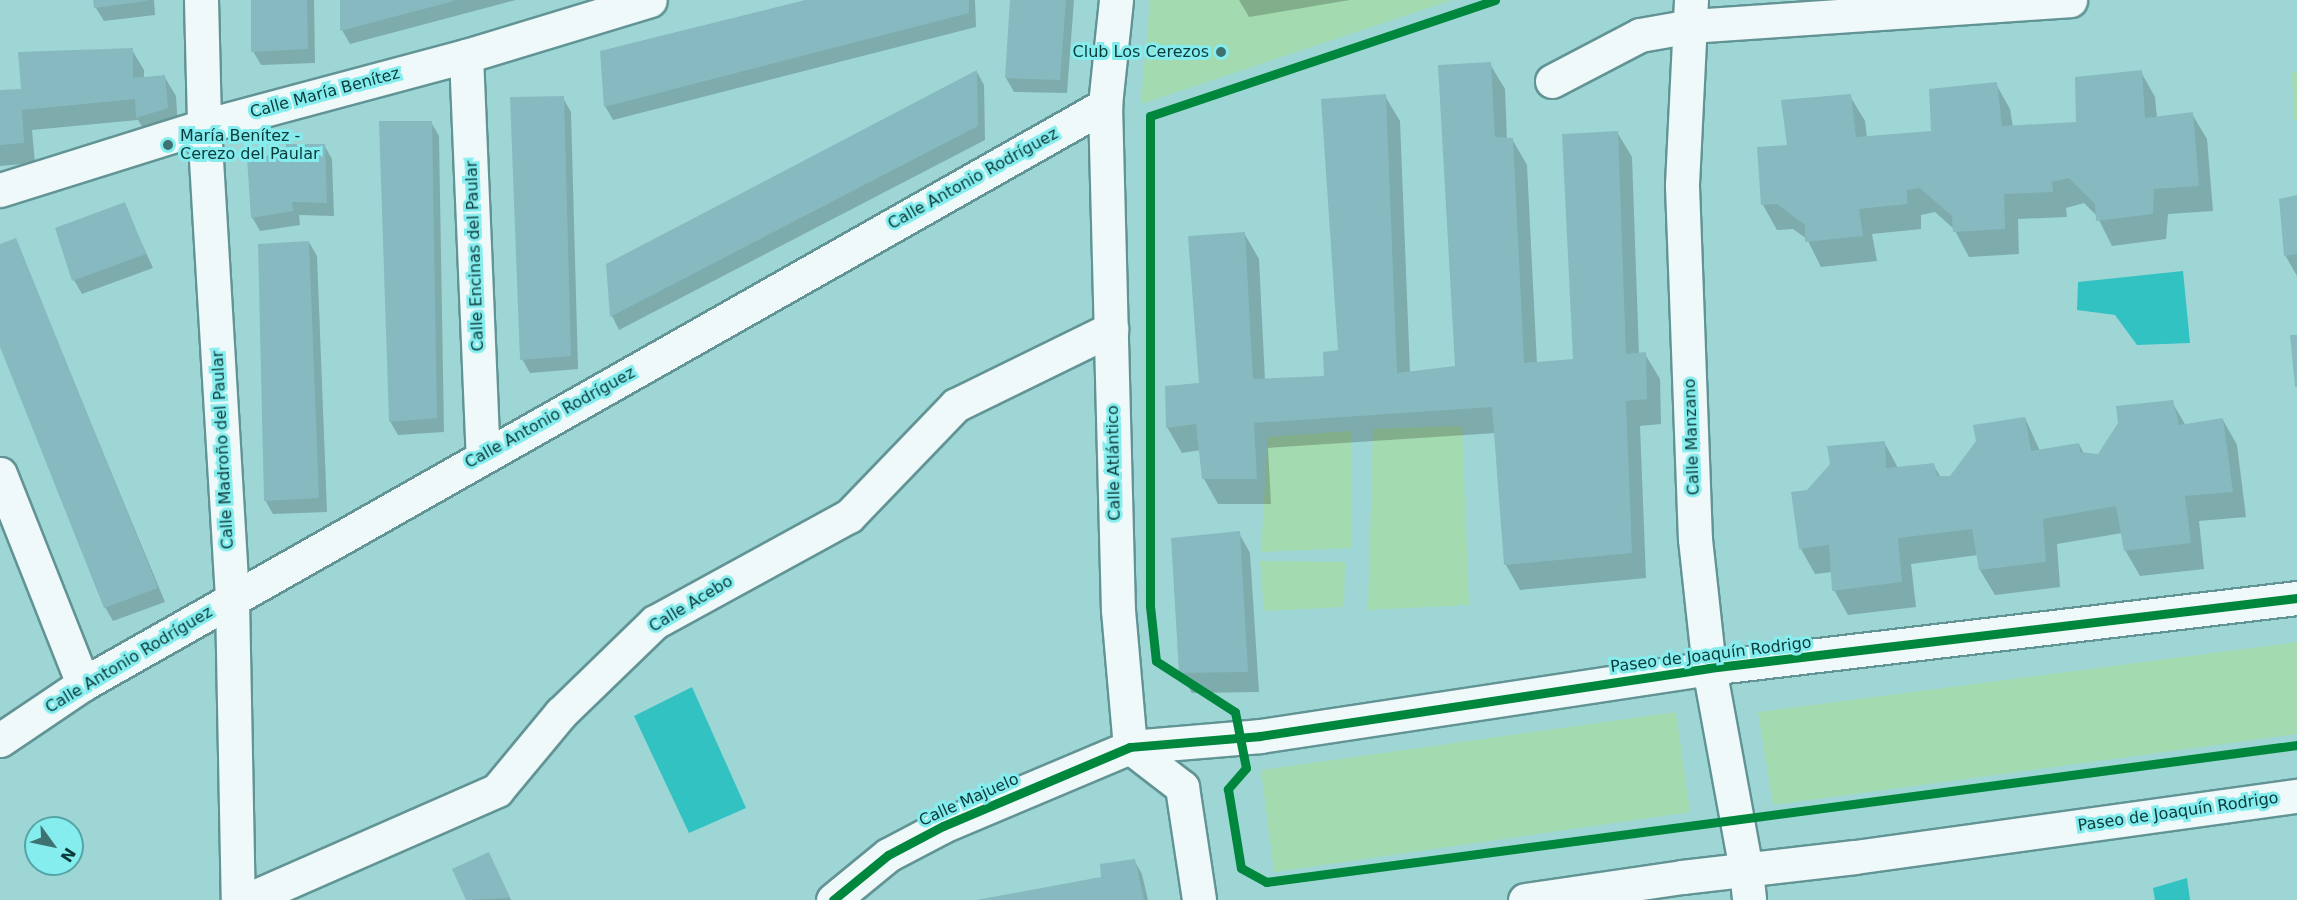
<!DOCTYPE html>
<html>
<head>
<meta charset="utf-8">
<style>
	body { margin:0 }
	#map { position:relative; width:2297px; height:900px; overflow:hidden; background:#9ed6d6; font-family:"DejaVu Sans",sans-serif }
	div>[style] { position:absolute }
	.green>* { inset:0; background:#a4daaf }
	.water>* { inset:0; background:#32c2c2 }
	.shadow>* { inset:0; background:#0003 }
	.building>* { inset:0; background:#87bac0 }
	.roads { filter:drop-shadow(2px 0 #629495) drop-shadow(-2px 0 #629495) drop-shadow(0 2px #629495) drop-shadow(0 -2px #629495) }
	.minor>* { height:33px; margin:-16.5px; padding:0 16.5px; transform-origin:16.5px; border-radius:16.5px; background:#f0f9f9 }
	.cycleway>* { height:9px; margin:-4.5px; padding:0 4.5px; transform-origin:4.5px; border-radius:4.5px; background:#00873e }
	.dots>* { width:16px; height:16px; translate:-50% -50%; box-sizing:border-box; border:3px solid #86edee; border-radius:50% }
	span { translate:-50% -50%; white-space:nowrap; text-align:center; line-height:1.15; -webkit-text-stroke:6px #86edee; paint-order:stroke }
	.poi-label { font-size:16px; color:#0b3a3a }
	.right { translate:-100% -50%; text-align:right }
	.left { translate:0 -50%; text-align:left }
	.street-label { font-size:16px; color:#0b3a3a }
	.north { position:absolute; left:24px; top:816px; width:60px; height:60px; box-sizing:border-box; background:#86edee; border:2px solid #55a5a6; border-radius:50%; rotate:123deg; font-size:16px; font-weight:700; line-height:24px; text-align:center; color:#0b3a3a }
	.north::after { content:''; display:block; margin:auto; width:21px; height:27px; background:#3e7171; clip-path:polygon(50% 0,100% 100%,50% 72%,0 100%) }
</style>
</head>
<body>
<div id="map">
	<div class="green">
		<div style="clip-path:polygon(1150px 0,1452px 0,1141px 104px)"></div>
		<div style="clip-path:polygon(2292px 72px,2297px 72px,2297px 120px,2294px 120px)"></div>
		<div style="clip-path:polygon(1462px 426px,1469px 605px,1368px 610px,1373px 429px)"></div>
		<div style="clip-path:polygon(1351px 431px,1352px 548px,1261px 552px,1268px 437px)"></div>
		<div style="clip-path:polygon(1260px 561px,1345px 562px,1344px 607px,1264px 611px)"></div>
		<div style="clip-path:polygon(2297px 642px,2297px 734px,1773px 805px,1758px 712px)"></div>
		<div style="clip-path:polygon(1676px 712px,1690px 812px,1274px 872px,1261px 770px)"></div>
	</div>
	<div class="water">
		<div style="clip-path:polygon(2183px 271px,2190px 343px,2137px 345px,2115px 315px,2077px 310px,2078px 282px)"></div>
		<div style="clip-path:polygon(692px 687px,746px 808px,689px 833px,634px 716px)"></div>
		<div style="clip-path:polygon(2187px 878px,2190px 900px,2155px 900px,2153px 888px)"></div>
	</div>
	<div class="shadow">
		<div style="clip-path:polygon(95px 0,154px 0,155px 15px,104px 21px,96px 8px)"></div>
		<div style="clip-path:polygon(253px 0,314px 0,315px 63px,261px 65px,253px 51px)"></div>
		<div style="clip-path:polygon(342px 0,516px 0,350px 44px,342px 30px)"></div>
		<div style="clip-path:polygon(811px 0,975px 0,976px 27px,613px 120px,605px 106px)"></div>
		<div style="clip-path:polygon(1011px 0,1074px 0,1067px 93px,1014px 92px,1006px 78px)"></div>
		<div style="clip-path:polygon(1239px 0,1350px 0,1249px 17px)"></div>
		<div style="clip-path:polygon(132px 50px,144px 70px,144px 78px,164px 76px,176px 96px,178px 128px,149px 138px,138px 120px,32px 130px,35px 163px,0 166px,0 92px,23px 91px)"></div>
		<div style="clip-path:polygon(1490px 64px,1505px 89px,1507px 139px,1512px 139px,1527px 165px,1537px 364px,1575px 360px,1617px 132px,1632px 157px,1639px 354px,1645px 354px,1660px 379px,1661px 424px,1640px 426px,1646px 578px,1520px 590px,1506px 565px,1496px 433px,1268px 448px,1271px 504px,1218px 504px,1204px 479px,1201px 450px,1182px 453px,1167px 427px,1200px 384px,1244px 233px,1259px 259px,1265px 380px,1325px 377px,1339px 352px,1385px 96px,1400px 121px,1410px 372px,1457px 367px)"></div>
		<div style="clip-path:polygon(977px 72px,984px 85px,985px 140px,619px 330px,612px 316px,608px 265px)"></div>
		<div style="clip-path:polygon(2141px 72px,2155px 97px,2157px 118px,2192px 114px,2207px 139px,2213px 211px,2168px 214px,2166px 239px,2112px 246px,2097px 216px,2084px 203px,2066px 208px,2067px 217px,2018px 219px,2019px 254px,1969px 257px,1954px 229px,1935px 212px,1921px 215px,1921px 229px,1872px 234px,1877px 261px,1821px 267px,1807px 239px,1793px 229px,1777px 230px,1763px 205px,1759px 149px,1788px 147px,1850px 96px,1865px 121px,1867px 137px,1932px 132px,1996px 84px,2010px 109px,2013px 127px,2078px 123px)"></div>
		<div style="clip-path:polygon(563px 98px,571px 112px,578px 369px,530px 373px,522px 359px)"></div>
		<div style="clip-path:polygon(431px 122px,439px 136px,444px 432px,398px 435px,390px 421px)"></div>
		<div style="clip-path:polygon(324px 145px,332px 159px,334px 216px,299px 215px,300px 225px,260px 231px,252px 217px,288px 156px)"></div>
		<div style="clip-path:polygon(2297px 197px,2297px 276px,2285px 255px)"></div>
		<div style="clip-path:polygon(124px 204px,153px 268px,82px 294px,74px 280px)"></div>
		<div style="clip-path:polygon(15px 240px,165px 602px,113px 621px,105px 607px,0 343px,0 246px)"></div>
		<div style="clip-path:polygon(309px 242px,317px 256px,327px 512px,273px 514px,265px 500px)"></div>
		<div style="clip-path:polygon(2172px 402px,2186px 426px,2223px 420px,2237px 445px,2246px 517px,2199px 521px,2204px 569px,2140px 576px,2125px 550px,2122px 533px,2057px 544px,2060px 587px,1995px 595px,1980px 570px,1978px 555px,1911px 564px,1916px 607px,1848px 615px,1834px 590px,1832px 572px,1815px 574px,1801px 549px,1808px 491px,1884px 442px,1898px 468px,1933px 464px,1941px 478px,1951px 477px,2025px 418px,2040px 451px,2079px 444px,2084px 454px,2099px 455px)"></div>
		<div style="clip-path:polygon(1239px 533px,1250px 553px,1259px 692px,1192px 693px,1180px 673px)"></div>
		<div style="clip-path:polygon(1134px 860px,1142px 874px,1148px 900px,978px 900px,1102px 878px)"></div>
		<div style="clip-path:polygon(496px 868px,511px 900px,468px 900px,454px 870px)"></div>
	</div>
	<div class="building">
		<div style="clip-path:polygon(93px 0,147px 0,147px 1px,94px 8px)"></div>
		<div style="clip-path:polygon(251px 0,307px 0,308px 49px,251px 52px)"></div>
		<div style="clip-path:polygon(340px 0,453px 0,454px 1px,340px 31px)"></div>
		<div style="clip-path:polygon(805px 0,969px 0,969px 13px,604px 107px,600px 51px)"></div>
		<div style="clip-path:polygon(1010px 0,1066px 0,1060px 80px,1005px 78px)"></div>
		<div style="clip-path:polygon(133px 48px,133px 78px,165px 75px,168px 108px,136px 118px,135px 99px,22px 110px,24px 143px,0 145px,0 90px,21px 89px,18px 52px)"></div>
		<div style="clip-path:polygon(1491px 62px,1495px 137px,1513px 138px,1524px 363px,1573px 359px,1562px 134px,1618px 131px,1626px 354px,1646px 352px,1647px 399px,1626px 401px,1632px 553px,1504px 565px,1492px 407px,1254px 423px,1257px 479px,1202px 479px,1196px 424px,1166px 428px,1165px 386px,1199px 383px,1188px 236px,1245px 232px,1253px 379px,1324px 376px,1323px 352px,1338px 350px,1321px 99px,1386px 94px,1397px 373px,1455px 366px,1438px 65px)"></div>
		<div style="clip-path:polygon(977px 70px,978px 126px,610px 317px,606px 264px)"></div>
		<div style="clip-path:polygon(2142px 70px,2145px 118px,2193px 112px,2199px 186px,2154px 189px,2153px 214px,2096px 221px,2095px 204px,2069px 178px,2052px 182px,2053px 192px,2004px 194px,2005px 229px,1953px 232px,1952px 216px,1920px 188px,1907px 190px,1907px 204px,1859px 209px,1863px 236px,1805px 242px,1805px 225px,1777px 204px,1761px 205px,1757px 147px,1787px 145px,1781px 100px,1851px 94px,1856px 137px,1931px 131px,1929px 89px,1997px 82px,2002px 126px,2076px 122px,2075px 77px)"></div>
		<div style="clip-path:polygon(564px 96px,571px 356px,520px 360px,510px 97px)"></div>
		<div style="clip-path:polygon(379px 121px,432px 121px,437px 418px,389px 422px)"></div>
		<div style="clip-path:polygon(286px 144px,325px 144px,327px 203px,292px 202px,293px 211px,251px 218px,247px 158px,286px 154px)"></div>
		<div style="clip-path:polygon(2297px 195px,2297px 254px,2284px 256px,2279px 199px)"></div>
		<div style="clip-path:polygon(125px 202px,146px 254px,72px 281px,55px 228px)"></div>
		<div style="clip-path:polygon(16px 238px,158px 588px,104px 608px,0 347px,0 244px)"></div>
		<div style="clip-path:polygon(309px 241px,319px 498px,264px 501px,258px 244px)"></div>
		<div style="clip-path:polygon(2290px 335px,2297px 335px,2297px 387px,2295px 387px)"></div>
		<div style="clip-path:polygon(2173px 400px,2179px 425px,2223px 418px,2233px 492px,2185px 496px,2191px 543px,2124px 551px,2116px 506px,2043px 519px,2046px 562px,1979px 570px,1972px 529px,1898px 538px,1902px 582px,1832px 591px,1829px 545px,1799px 549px,1791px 492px,1807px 490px,1830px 464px,1827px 446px,1885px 441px,1886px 468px,1934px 463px,1937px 476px,1950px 476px,1976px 441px,1973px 425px,2025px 417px,2031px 451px,2079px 443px,2080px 452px,2098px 454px,2118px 423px,2116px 406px)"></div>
		<div style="clip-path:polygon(1240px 531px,1248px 672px,1179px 673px,1171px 538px)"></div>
		<div style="clip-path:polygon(489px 852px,510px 898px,466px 900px,452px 869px)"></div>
		<div style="clip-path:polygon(1135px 859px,1144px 900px,976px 900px,1101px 877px,1100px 864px)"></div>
	</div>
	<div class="roads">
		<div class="minor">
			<div style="left:201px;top:0;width:126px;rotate:88.6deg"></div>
			<div style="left:204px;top:126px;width:474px;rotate:86.6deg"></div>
			<div style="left:232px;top:599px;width:301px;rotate:88.9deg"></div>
			<div style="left:1116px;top:0;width:106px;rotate:96deg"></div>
			<div style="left:1105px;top:105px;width:505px;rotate:88.53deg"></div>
			<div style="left:1118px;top:610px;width:138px;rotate:85deg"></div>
			<div style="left:1130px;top:747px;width:66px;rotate:37.6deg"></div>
			<div style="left:1182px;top:787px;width:114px;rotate:81.4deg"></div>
			<div style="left:1691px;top:0;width:186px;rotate:92.8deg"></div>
			<div style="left:1682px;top:186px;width:353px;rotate:87.9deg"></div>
			<div style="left:1695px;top:539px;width:130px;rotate:83.8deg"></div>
			<div style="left:1709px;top:668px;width:205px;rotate:79.6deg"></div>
			<div style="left:1746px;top:870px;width:30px;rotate:84deg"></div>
			<div style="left:466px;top:56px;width:399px;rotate:87.6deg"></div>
			<div style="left:1552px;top:81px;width:99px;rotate:-27.6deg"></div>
			<div style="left:1640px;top:35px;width:52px;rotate:-10deg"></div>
			<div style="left:1691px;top:26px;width:380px;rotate:-3.9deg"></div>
			<div style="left:0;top:190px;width:214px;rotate:-17.4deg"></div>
			<div style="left:204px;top:126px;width:271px;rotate:-15deg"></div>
			<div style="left:466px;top:56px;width:192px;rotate:-16.9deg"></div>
			<div style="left:0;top:474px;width:226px;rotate:68.4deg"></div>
			<div style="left:0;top:740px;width:100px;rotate:-34deg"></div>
			<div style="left:83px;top:684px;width:1175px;rotate:-29.53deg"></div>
			<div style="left:247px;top:900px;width:273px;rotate:-23.7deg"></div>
			<div style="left:497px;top:790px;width:100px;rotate:-50.3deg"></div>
			<div style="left:561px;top:713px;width:131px;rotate:-44.1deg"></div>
			<div style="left:655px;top:622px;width:221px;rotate:-28.7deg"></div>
			<div style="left:849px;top:516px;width:154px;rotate:-46.1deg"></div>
			<div style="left:956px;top:405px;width:173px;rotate:-26.1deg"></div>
			<div style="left:833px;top:900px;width:71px;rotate:-39.3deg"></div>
			<div style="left:888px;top:855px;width:62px;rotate:-27.8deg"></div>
			<div style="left:943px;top:826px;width:203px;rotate:-22.9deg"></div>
			<div style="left:1130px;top:747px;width:130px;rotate:-4.8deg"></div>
			<div style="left:1260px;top:736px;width:454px;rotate:-8.6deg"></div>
			<div style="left:1709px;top:668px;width:592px;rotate:-6.79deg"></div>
			<div style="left:1525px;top:900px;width:159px;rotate:-8.3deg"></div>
			<div style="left:1682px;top:877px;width:174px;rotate:-6.6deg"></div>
			<div style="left:1855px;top:857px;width:446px;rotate:-7.9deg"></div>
		</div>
	</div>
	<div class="cycleway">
		<div style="left:1495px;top:0;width:364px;rotate:161.4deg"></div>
		<div style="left:1150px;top:116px;width:490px;rotate:90deg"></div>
		<div style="left:1150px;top:606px;width:55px;rotate:83.8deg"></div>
		<div style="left:1156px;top:661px;width:94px;rotate:32.8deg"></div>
		<div style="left:1235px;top:712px;width:57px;rotate:78.9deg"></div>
		<div style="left:1246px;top:768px;width:28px;rotate:131deg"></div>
		<div style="left:1228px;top:789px;width:80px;rotate:80.7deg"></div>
		<div style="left:1241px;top:868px;width:29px;rotate:29deg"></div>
		<div style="left:1266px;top:882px;width:1040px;rotate:-7.57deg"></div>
		<div style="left:833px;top:900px;width:71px;rotate:-39.3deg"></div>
		<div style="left:888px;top:855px;width:62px;rotate:-27.8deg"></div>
		<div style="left:943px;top:826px;width:203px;rotate:-22.9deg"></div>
		<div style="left:1130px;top:747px;width:130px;rotate:-4.8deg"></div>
		<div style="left:1260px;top:736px;width:454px;rotate:-8.6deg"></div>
		<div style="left:1709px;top:668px;width:592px;rotate:-6.79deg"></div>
	</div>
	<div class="dots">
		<div style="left:1221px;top:52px;background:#3e7171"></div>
		<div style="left:168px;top:145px;background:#3e7171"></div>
	</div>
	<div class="poi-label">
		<span class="right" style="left:1209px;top:52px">Club Los Cerezos</span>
		<span class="left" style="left:180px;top:145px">María Benítez -<br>Cerezo del Paular</span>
	</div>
	<div class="street-label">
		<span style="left:325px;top:93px;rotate:-15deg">Calle María Benítez</span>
		<span style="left:973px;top:179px;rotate:-29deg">Calle Antonio Rodríguez</span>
		<span style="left:475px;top:256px;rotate:-92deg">Calle Encinas del Paular</span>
		<span style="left:550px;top:418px;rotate:-29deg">Calle Antonio Rodríguez</span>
		<span style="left:1692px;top:437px;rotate:-92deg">Calle Manzano</span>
		<span style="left:223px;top:450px;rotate:-93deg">Calle Madroño del Paular</span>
		<span style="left:1114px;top:463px;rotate:-91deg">Calle Atlántico</span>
		<span style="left:691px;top:604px;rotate:-31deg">Calle Acebo</span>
		<span style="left:1711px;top:655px;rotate:-7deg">Paseo de Joaquín Rodrigo</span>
		<span style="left:129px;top:660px;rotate:-31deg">Calle Antonio Rodríguez</span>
		<span style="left:969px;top:800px;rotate:-24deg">Calle Majuelo</span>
		<span style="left:2178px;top:812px;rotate:-8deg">Paseo de Joaquín Rodrigo</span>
	</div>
	<div class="north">N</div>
</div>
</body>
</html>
